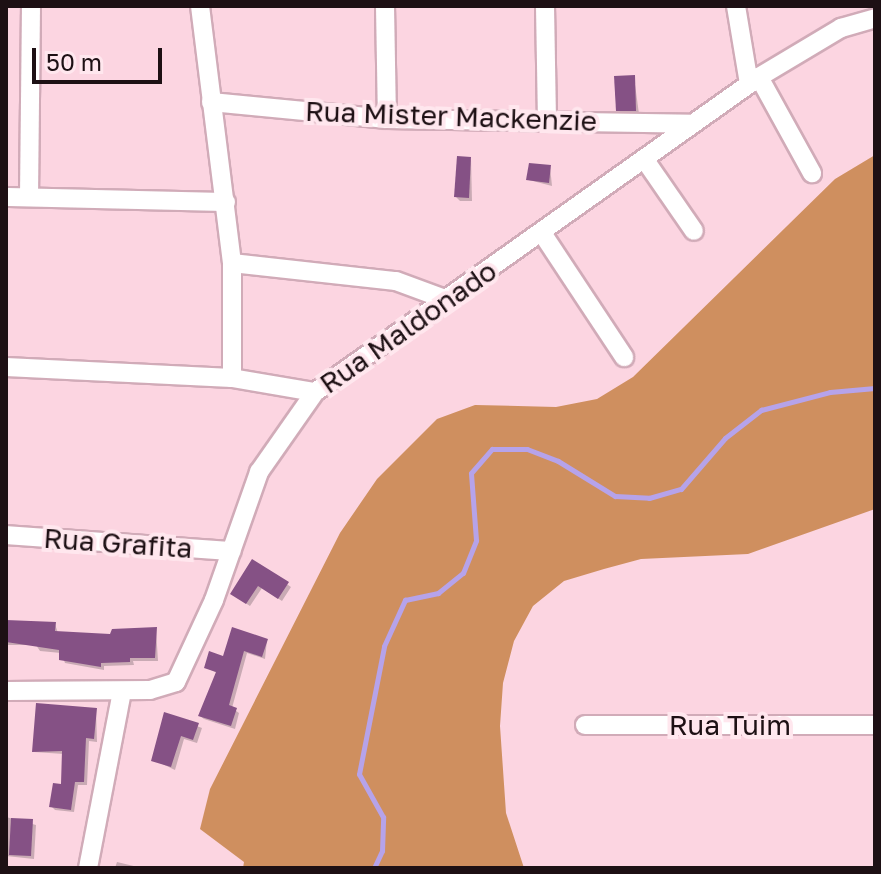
<!DOCTYPE html>
<html>
<head>
<meta charset="utf-8">
<style>
	body { margin:0 }
	#map { position:relative; width:881px; height:874px; overflow:hidden; background:#fcd5e1; font-family:"Golos Text",sans-serif }
	div>[style] { position:absolute }
	.forest>* { inset:0; background:#cf8f5f }
	.shadow>* { inset:0; background:#0003 }
	.stream>* { height:5px; margin:-2.5px; padding:0 2.5px; transform-origin:2.5px; border-radius:2.5px; background:#b6a3ea }
	.building>* { inset:0; background:#855185 }
	.roads { filter:drop-shadow(2px 0 #d1abb8) drop-shadow(-2px 0 #d1abb8) drop-shadow(0 2px #d1abb8) drop-shadow(0 -2px #d1abb8) }
	.minor>* { height:18px; margin:-9px; padding:0 9px; transform-origin:9px; border-radius:9px; background:#fff }
	span { translate:-50% -50%; white-space:nowrap; text-align:center; line-height:1.15; -webkit-text-stroke:8px #ffe7ee; paint-order:stroke }
	.street-label { font-size:28px; color:#1d1014 }
	.frame { position:absolute; inset:0; border:8px solid #1d1014; pointer-events:none }
	.scale { position:absolute; left:32px; top:48px; width:130px; height:36px; box-sizing:border-box; border:4px solid #1d1014; border-top:0; padding-left:10px; font-size:24px; line-height:28px; white-space:nowrap; color:#1d1014; -webkit-text-stroke:6px #ffe7ee; paint-order:stroke }
</style>
</head>
<body>
<div id="map">
	<div class="forest">
		<div style="clip-path:polygon(875px 155px,875px 509px,748px 554px,641px 559px,604px 569px,564px 581px,533px 606px,514px 641px,503px 683px,500px 726px,506px 813px,524px 868px,243px 868px,244px 862px,200px 829px,210px 789px,340px 533px,377px 479px,437px 419px,475px 405px,556px 407px,597px 399px,633px 377px,835px 179px)"></div>
	</div>
	<div class="shadow">
		<div style="clip-path:polygon(634px 77px,639px 114px,622px 114px,618px 110px)"></div>
		<div style="clip-path:polygon(471px 159px,472px 201px,460px 201px,456px 197px)"></div>
		<div style="clip-path:polygon(550px 167px,552px 186px,529px 180px)"></div>
		<div style="clip-path:polygon(253px 561px,291px 587px,282px 601px,262px 588px,250px 606px,236px 597px)"></div>
		<div style="clip-path:polygon(6px 623px,55px 624px,58px 633px,112px 637px,156px 629px,158px 661px,133px 661px,134px 665px,104px 666px,104px 670px,65px 663px,61px 653px,40px 651px,36px 645px,6px 645px,6px 653px)"></div>
		<div style="clip-path:polygon(267px 640px,265px 659px,247px 653px,232px 708px,239px 713px,235px 729px,204px 719px,200px 716px,217px 673px,207px 668px)"></div>
		<div style="clip-path:polygon(96px 710px,97px 742px,89px 741px,87px 785px,78px 785px,74px 812px,55px 810px,51px 806px,62px 786px,64px 754px,34px 752px)"></div>
		<div style="clip-path:polygon(165px 714px,202px 728px,197px 743px,184px 739px,175px 770px,154px 760px)"></div>
		<div style="clip-path:polygon(6px 817px,36px 825px,34px 859px,6px 856px)"></div>
		<div style="clip-path:polygon(117px 862px,142px 868px,115px 868px)"></div>
	</div>
	<div class="stream">
		<div style="left:374px;top:868px;width:19px;rotate:-65deg"></div>
		<div style="left:382px;top:851px;width:34px;rotate:-88deg"></div>
		<div style="left:383px;top:817px;width:49px;rotate:-119.2deg"></div>
		<div style="left:359px;top:774px;width:130px;rotate:-78.9deg"></div>
		<div style="left:384px;top:646px;width:51px;rotate:-65.5deg"></div>
		<div style="left:405px;top:600px;width:34px;rotate:-12deg"></div>
		<div style="left:438px;top:593px;width:32px;rotate:-39deg"></div>
		<div style="left:463px;top:573px;width:35px;rotate:-68deg"></div>
		<div style="left:476px;top:540px;width:67px;rotate:-94.3deg"></div>
		<div style="left:471px;top:473px;width:32px;rotate:-49deg"></div>
		<div style="left:492px;top:449px;width:35px"></div>
		<div style="left:527px;top:449px;width:33px;rotate:21deg"></div>
		<div style="left:558px;top:461px;width:67px;rotate:31.6deg"></div>
		<div style="left:615px;top:496px;width:34px;rotate:3deg"></div>
		<div style="left:649px;top:498px;width:33px;rotate:-16deg"></div>
		<div style="left:681px;top:489px;width:67px;rotate:-49.2deg"></div>
		<div style="left:725px;top:438px;width:46px;rotate:-37.9deg"></div>
		<div style="left:761px;top:410px;width:71px;rotate:-14.6deg"></div>
		<div style="left:830px;top:392px;width:45px;rotate:-5.1deg"></div>
	</div>
	<div class="building">
		<div style="clip-path:polygon(635px 75px,636px 111px,616px 111px,614px 76px)"></div>
		<div style="clip-path:polygon(457px 156px,471px 157px,469px 198px,454px 197px)"></div>
		<div style="clip-path:polygon(529px 163px,551px 165px,549px 183px,526px 180px)"></div>
		<div style="clip-path:polygon(252px 559px,289px 582px,278px 599px,258px 586px,246px 604px,230px 594px)"></div>
		<div style="clip-path:polygon(6px 620px,56px 622px,55px 631px,110px 634px,112px 629px,157px 627px,155px 658px,130px 658px,130px 662px,101px 663px,101px 667px,59px 660px,59px 650px,6px 642px)"></div>
		<div style="clip-path:polygon(232px 627px,268px 639px,262px 657px,244px 651px,229px 705px,237px 708px,231px 726px,198px 716px,216px 672px,204px 668px,209px 651px,223px 656px)"></div>
		<div style="clip-path:polygon(36px 703px,97px 708px,94px 739px,86px 738px,84px 782px,75px 782px,71px 810px,49px 807px,53px 783px,61px 784px,62px 751px,32px 752px)"></div>
		<div style="clip-path:polygon(164px 712px,199px 723px,193px 740px,181px 736px,171px 767px,151px 761px)"></div>
		<div style="clip-path:polygon(11px 818px,33px 819px,31px 856px,9px 855px)"></div>
	</div>
	<div class="roads">
		<div class="minor">
			<div style="left:200px;top:6px;width:259px;rotate:82.9deg"></div>
			<div style="left:232px;top:263px;width:115px;rotate:90deg"></div>
			<div style="left:385px;top:6px;width:113px;rotate:89deg"></div>
			<div style="left:545px;top:6px;width:116px;rotate:89deg"></div>
			<div style="left:736px;top:6px;width:79px;rotate:80.5deg"></div>
			<div style="left:759px;top:77px;width:110px;rotate:61.1deg"></div>
			<div style="left:211px;top:102px;width:177px;rotate:5.5deg"></div>
			<div style="left:387px;top:119px;width:305px;rotate:0.9deg"></div>
			<div style="left:645px;top:160px;width:86px;rotate:55.4deg"></div>
			<div style="left:6px;top:197px;width:220px;rotate:1.3deg"></div>
			<div style="left:29px;top:197px;width:191px;rotate:-89.4deg"></div>
			<div style="left:542px;top:233px;width:149px;rotate:56.5deg"></div>
			<div style="left:232px;top:263px;width:165px;rotate:6.3deg"></div>
			<div style="left:396px;top:281px;width:52px;rotate:20.2deg"></div>
			<div style="left:6px;top:367px;width:226px;rotate:2.8deg"></div>
			<div style="left:232px;top:378px;width:84px;rotate:9.6deg"></div>
			<div style="left:6px;top:535px;width:226px;rotate:4.1deg"></div>
			<div style="left:6px;top:691px;width:144px;rotate:-0.4deg"></div>
			<div style="left:150px;top:690px;width:27px;rotate:-17deg"></div>
			<div style="left:176px;top:682px;width:90px;rotate:-65.1deg"></div>
			<div style="left:214px;top:600px;width:136px;rotate:-70.6deg"></div>
			<div style="left:259px;top:472px;width:98px;rotate:-55deg"></div>
			<div style="left:315px;top:392px;width:544px;rotate:-35.35deg"></div>
			<div style="left:759px;top:77px;width:96px;rotate:-30.9deg"></div>
			<div style="left:841px;top:28px;width:35px;rotate:-16deg"></div>
			<div style="left:585px;top:725px;width:290px"></div>
			<div style="left:88px;top:868px;width:180px;rotate:-79.1deg"></div>
		</div>
	</div>
	<div class="street-label">
		<span style="left:451px;top:116px;rotate:2deg">Rua Mister Mackenzie</span>
		<span style="left:408px;top:327px;rotate:-35deg">Rua Maldonado</span>
		<span style="left:118px;top:543px;rotate:4deg">Rua Grafita</span>
		<span style="left:730px;top:725px">Rua Tuim</span>
	</div>
	<div class="frame"></div>
	<div class="scale">50 m</div>
</div>
</body>
</html>
